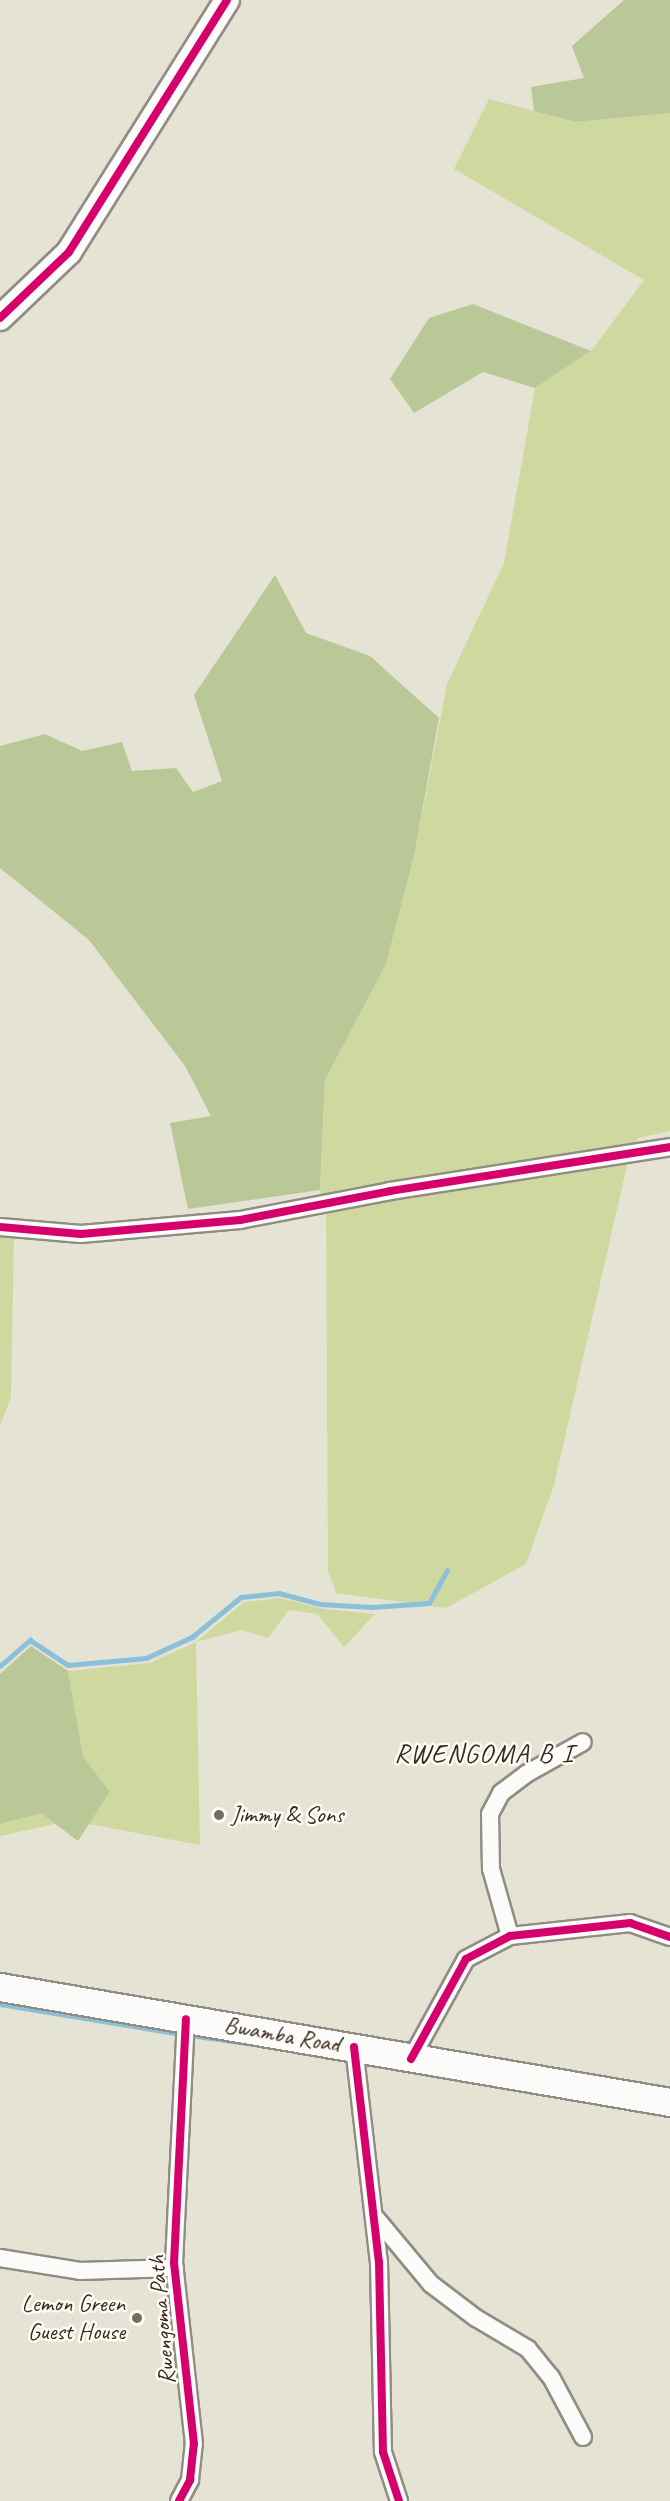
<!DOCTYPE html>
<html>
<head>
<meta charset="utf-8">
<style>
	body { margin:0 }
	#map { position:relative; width:670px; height:2501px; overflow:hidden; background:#e5e3d4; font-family:Caveat,sans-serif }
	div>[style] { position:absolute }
	.green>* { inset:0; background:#cfd99f }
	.forest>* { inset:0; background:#bac897 }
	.stream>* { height:4.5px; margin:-2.25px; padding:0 2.25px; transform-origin:2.25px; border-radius:2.25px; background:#8bc0da }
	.roads { filter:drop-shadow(2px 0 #918d84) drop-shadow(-2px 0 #918d84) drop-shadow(0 2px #918d84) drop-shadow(0 -2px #918d84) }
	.street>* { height:16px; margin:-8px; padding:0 8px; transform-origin:8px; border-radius:8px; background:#fbfbf9 }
	.secondary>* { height:24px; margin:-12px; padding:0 12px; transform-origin:12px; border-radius:12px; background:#fbfbf9 }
	.primary>* { height:27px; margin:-13.5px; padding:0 13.5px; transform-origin:13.5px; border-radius:13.5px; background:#fbfbf9 }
	.cycleway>* { height:8px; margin:-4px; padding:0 4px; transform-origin:4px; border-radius:4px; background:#d6006c }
	.dots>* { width:16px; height:16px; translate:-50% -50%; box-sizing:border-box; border:3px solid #fdfcf7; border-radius:50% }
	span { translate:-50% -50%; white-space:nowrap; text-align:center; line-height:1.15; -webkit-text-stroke:5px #fdfcf7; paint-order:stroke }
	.poi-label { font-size:24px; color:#3b2a1e }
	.left { translate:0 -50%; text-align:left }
	.right { translate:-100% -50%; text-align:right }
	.street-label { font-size:24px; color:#3b2a1e }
	.quarter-label { font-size:27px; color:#3b2a1e; letter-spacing:1.5px }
</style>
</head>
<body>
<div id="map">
	<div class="green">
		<div style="clip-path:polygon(489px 99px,575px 122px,670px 113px,670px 1131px,638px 1138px,635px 1146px,320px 1197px,325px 1080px,386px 964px,414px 856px,447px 684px,504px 563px,535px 388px,591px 351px,644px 280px,454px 169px)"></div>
		<div style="clip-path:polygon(629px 1157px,554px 1485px,526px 1564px,446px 1608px,336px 1593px,328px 1571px,326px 1208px,411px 1192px,533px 1179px)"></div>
		<div style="clip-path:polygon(0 1233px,14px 1236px,11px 1398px,0 1425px)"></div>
		<div style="clip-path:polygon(280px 1598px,324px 1609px,375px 1614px,344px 1647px,317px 1614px,289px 1610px,268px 1638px,242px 1630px,196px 1642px,200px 1845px,89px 1824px,110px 1792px,83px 1756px,68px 1671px,150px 1663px,196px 1642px,244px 1602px)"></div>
		<div style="clip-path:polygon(41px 1812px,55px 1824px,0 1836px,0 1824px)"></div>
	</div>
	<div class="forest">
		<div style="clip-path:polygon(624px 0,670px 0,670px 113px,575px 122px,534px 111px,531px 87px,584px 78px,572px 46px)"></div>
		<div style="clip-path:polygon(473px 304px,591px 351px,535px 388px,483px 372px,414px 413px,390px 379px,429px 318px)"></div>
		<div style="clip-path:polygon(275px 575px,306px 633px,370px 656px,439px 718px,414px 856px,386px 964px,325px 1080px,320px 1190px,188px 1209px,170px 1123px,211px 1116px,185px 1066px,89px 940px,0 868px,0 746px,45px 734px,82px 751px,122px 742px,132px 771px,176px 768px,193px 792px,222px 781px,194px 695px)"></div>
		<div style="clip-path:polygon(31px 1646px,68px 1671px,83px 1756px,110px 1792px,78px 1841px,41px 1813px,0 1824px,0 1674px)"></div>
	</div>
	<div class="stream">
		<div style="left:0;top:1666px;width:40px;rotate:-41deg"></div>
		<div style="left:30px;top:1640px;width:45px;rotate:33.3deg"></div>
		<div style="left:68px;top:1665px;width:78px;rotate:-5.1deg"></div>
		<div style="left:146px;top:1658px;width:51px;rotate:-24.5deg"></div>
		<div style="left:192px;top:1637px;width:63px;rotate:-39.2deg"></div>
		<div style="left:241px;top:1597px;width:38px;rotate:-6deg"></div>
		<div style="left:279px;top:1593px;width:42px;rotate:15deg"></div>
		<div style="left:320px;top:1604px;width:52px;rotate:3.3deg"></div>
		<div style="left:372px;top:1607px;width:57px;rotate:-4deg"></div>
		<div style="left:429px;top:1603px;width:37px;rotate:-61deg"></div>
		<div style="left:0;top:2004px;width:183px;rotate:9.4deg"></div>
		<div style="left:189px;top:2035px;width:73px;rotate:7.9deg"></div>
	</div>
	<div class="roads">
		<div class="street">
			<div style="left:0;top:1227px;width:81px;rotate:4.9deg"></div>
			<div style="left:81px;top:1234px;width:160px;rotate:-5deg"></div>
			<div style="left:240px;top:1220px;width:153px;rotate:-10.9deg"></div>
			<div style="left:390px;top:1191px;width:283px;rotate:-8.9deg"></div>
			<div style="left:510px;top:1936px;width:70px;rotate:-105.8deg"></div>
			<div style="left:491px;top:1869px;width:55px;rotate:-91deg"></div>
			<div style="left:490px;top:1814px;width:24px;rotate:-62deg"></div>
			<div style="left:501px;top:1793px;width:31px;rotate:-37deg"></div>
			<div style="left:526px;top:1774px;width:65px;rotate:-29.3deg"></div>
			<div style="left:354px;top:2047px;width:216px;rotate:83.4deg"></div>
			<div style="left:379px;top:2262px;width:190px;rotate:88.8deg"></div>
			<div style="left:383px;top:2452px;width:52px;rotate:71.9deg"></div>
			<div style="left:411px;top:2059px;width:114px;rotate:-61.2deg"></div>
			<div style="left:466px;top:1959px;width:50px;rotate:-27.6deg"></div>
			<div style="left:510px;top:1936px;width:121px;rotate:-6.2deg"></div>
			<div style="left:630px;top:1923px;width:42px;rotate:19.3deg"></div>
			<div style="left:376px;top:2218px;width:86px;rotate:50.2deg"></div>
			<div style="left:431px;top:2284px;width:56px;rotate:37.1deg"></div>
			<div style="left:476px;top:2318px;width:61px;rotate:30.8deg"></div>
			<div style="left:528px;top:2349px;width:36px;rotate:51deg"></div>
			<div style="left:551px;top:2377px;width:68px;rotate:61.9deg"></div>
			<div style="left:0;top:2258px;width:81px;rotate:9.2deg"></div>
			<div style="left:80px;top:2271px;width:95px;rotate:-1.8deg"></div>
			<div style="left:179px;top:2501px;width:24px;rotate:-62deg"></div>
			<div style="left:190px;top:2480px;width:36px;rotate:-84deg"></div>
			<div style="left:194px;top:2444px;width:182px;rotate:-96.3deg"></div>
			<div style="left:174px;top:2263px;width:244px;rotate:-87.2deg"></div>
		</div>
		<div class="secondary">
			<div style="left:0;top:318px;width:95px;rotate:-43.7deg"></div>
			<div style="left:69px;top:252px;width:297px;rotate:-57.9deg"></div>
		</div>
		<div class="primary">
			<div style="left:0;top:1987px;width:680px;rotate:9.74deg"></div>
		</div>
	</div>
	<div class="cycleway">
		<div style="left:0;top:318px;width:95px;rotate:-43.7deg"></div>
		<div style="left:69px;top:252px;width:297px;rotate:-57.9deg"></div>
		<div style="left:0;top:1227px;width:81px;rotate:4.9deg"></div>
		<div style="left:81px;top:1234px;width:160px;rotate:-5deg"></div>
		<div style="left:240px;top:1220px;width:153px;rotate:-10.9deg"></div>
		<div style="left:390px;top:1191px;width:283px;rotate:-8.9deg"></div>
		<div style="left:354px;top:2047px;width:216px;rotate:83.4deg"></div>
		<div style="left:379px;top:2262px;width:190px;rotate:88.8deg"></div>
		<div style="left:383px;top:2452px;width:52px;rotate:71.9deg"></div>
		<div style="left:411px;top:2059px;width:114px;rotate:-61.2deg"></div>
		<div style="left:466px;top:1959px;width:50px;rotate:-27.6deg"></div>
		<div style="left:510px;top:1936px;width:121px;rotate:-6.2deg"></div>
		<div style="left:630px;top:1923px;width:42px;rotate:19.3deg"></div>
		<div style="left:179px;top:2501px;width:24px;rotate:-62deg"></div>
		<div style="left:190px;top:2480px;width:36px;rotate:-84deg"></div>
		<div style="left:194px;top:2444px;width:182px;rotate:-96.3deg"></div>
		<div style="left:174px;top:2263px;width:244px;rotate:-87.2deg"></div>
	</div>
	<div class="dots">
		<div style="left:219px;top:1815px;background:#766b5e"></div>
		<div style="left:137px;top:2318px;background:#766b5e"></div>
	</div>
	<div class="poi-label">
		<span class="left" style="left:231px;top:1815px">Jimmy &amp; Sons</span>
		<span class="right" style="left:125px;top:2318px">Lemon Green<br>Guest House</span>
	</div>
	<div class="street-label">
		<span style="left:282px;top:2035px;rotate:10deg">Bwamba Road</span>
		<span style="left:162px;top:2320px;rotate:-95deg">Rwengoma Path</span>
	</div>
	<div class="quarter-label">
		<span style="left:484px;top:1754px">RWENGOMA B I</span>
	</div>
</div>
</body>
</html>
